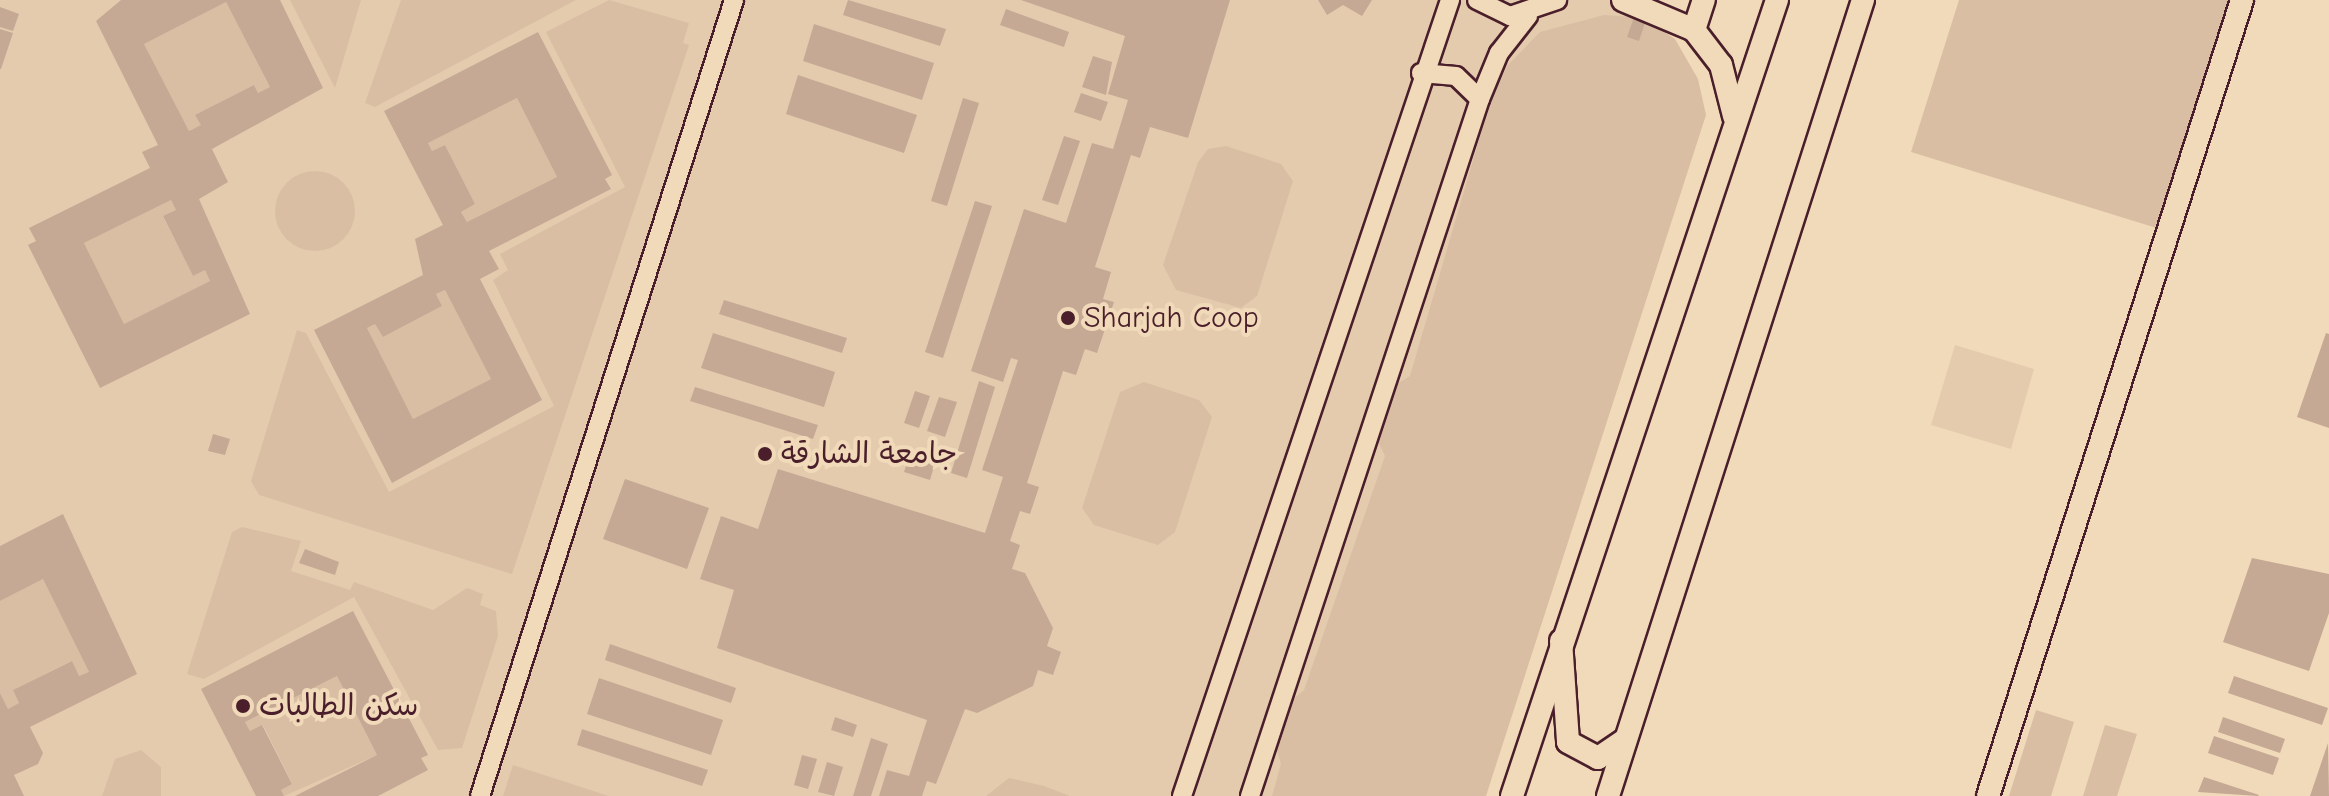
<!DOCTYPE html>
<html>
<head>
<meta charset="utf-8">
<style>
	body { margin:0 }
	#map { position:relative; width:2329px; height:796px; overflow:hidden; background:#f1dab9; font-family:"Comic Neue","Playpen Sans Arabic",sans-serif }
	div>[style] { position:absolute }
	.built>* { inset:0; background:#e4cbae }
	.green>* { inset:0; background:#d9bea4 }
	.round { border-radius:50% }
	.building>* { inset:0; background:#c5a994 }
	.roads { filter:drop-shadow(2px 0 #4a1f2b) drop-shadow(-2px 0 #4a1f2b) drop-shadow(0 2px #4a1f2b) drop-shadow(0 -2px #4a1f2b) }
	.minor>* { height:18px; margin:-9px; padding:0 9px; transform-origin:9px; border-radius:9px; background:#f1dab9 }
	.tertiary>* { height:22px; margin:-11px; padding:0 11px; transform-origin:11px; border-radius:11px; background:#f1dab9 }
	.dots>* { width:22px; height:22px; translate:-50% -50%; box-sizing:border-box; border:4px solid #f1dab9; border-radius:50% }
	span { translate:-50% -50%; white-space:nowrap; text-align:center; line-height:1.15; -webkit-text-stroke:8px #f1dab9; paint-order:stroke }
	.poi-label { font-size:30px; color:#4a1f2b }
	.left { translate:0 -50%; text-align:left }
</style>
</head>
<body>
<div id="map">
	<div class="built">
		<div style="clip-path:polygon(0 0,1647px 0,1420px 796px,0 796px)"></div>
		<div style="clip-path:polygon(1955px 345px,2034px 369px,2011px 449px,1931px 425px)"></div>
	</div>
	<div class="green">
		<div style="clip-path:polygon(290px 0,361px 0,335px 88px)"></div>
		<div style="clip-path:polygon(401px 0,576px 0,375px 107px,365px 103px)"></div>
		<div style="clip-path:polygon(609px 0,689px 23px,683px 43px,689px 45px,512px 574px,259px 495px,251px 481px,297px 330px,306px 333px,389px 492px,554px 406px,493px 280px,508px 270px,500px 254px,625px 187px,546px 32px)"></div>
		<div style="clip-path:polygon(1959px 0,2232px 0,2163px 230px,1911px 152px)"></div>
		<div style="clip-path:polygon(226px 2px,270px 87px,258px 93px,254px 85px,196px 115px,201px 125px,189px 131px,144px 44px)"></div>
		<div style="clip-path:polygon(1604px 15px,1634px 17px,1627px 37px,1646px 20px,1675px 39px,1698px 79px,1706px 115px,1486px 796px,1272px 796px,1281px 764px,1276px 747px,1291px 701px,1304px 690px,1385px 456px,1377px 440px,1397px 384px,1410px 376px,1490px 102px,1507px 66px,1540px 32px)"></div>
		<div style="clip-path:polygon(517px 98px,557px 177px,467px 222px,461px 212px,475px 204px,445px 145px,432px 151px,428px 143px)"></div>
		<div style="clip-path:polygon(1226px 146px,1281px 164px,1293px 181px,1257px 296px,1241px 308px,1176px 290px,1163px 265px,1198px 162px,1208px 149px)"></div>
		<div class="round" style="left:275px;top:171px;width:80px;height:80px"></div>
		<div style="clip-path:polygon(171px 200px,176px 210px,163px 217px,193px 276px,205px 270px,210px 281px,124px 324px,84px 243px)"></div>
		<div style="clip-path:polygon(445px 290px,491px 379px,413px 419px,367px 328px,375px 324px,383px 337px,442px 306px,436px 294px)"></div>
		<div style="clip-path:polygon(1144px 382px,1199px 400px,1212px 417px,1175px 532px,1158px 545px,1094px 525px,1082px 508px,1120px 392px)"></div>
		<div style="clip-path:polygon(242px 527px,301px 541px,291px 571px,350px 590px,354px 582px,433px 610px,467px 588px,483px 594px,480px 605px,496px 611px,498px 636px,462px 748px,438px 750px,354px 597px,204px 679px,187px 674px,232px 532px)"></div>
		<div style="clip-path:polygon(43px 579px,89px 672px,79px 676px,71px 661px,13px 690px,19px 703px,8px 709px,0 693px,0 601px)"></div>
		<div style="clip-path:polygon(337px 676px,377px 755px,284px 796px,281px 790px,292px 783px,263px 725px,250px 731px,245px 722px)"></div>
		<div style="clip-path:polygon(2036px 710px,2074px 722px,2051px 796px,2009px 796px)"></div>
		<div style="clip-path:polygon(2105px 725px,2137px 734px,2117px 796px,2083px 796px)"></div>
		<div style="clip-path:polygon(141px 750px,161px 767px,161px 796px,102px 796px,115px 759px)"></div>
		<div style="clip-path:polygon(513px 765px,609px 796px,503px 796px)"></div>
		<div style="clip-path:polygon(1009px 778px,1044px 786px,1070px 796px,986px 796px)"></div>
	</div>
	<div class="building">
		<div style="clip-path:polygon(evenodd,121px 0,280px 0,323px 88px,212px 149px,228px 182px,199px 199px,250px 314px,100px 388px,28px 245px,36px 241px,29px 228px,150px 168px,142px 152px,158px 145px,96px 21px,121px 0,226px 2px,270px 87px,258px 93px,254px 85px,195px 115px,201px 125px,189px 131px,144px 44px,226px 2px,121px 0,171px 200px,176px 210px,163px 216px,193px 276px,205px 270px,210px 281px,124px 324px,84px 243px,171px 200px)"></div>
		<div style="clip-path:polygon(848px 0,946px 29px,940px 46px,843px 15px)"></div>
		<div style="clip-path:polygon(1021px 0,1230px 0,1188px 138px,1150px 127px,1140px 158px,1131px 155px,1095px 267px,1111px 272px,1103px 299px,1114px 302px,1097px 353px,1085px 349px,1076px 375px,1063px 371px,1027px 483px,1039px 487px,1030px 514px,1020px 511px,1010px 541px,1020px 545px,1012px 569px,1025px 573px,1053px 628px,1047px 646px,1061px 652px,1053px 675px,1038px 670px,1033px 686px,977px 713px,965px 709px,936px 784px,927px 781px,922px 796px,879px 796px,887px 770px,909px 776px,927px 720px,717px 648px,734px 590px,700px 579px,721px 516px,758px 529px,778px 469px,985px 533px,1003px 477px,982px 470px,1018px 360px,1011px 358px,1003px 382px,971px 371px,1024px 209px,1066px 223px,1092px 143px,1113px 149px,1128px 100px,1108px 94px,1125px 36px)"></div>
		<div style="clip-path:polygon(1318px 0,1372px 0,1362px 16px,1343px 5px,1327px 15px)"></div>
		<div style="clip-path:polygon(0 7px,19px 14px,13px 31px,0 27px)"></div>
		<div style="clip-path:polygon(1006px 9px,1069px 32px,1064px 47px,1000px 25px)"></div>
		<div style="clip-path:polygon(1634px 17px,1646px 20px,1639px 41px,1627px 37px)"></div>
		<div style="clip-path:polygon(814px 24px,934px 63px,922px 100px,803px 61px)"></div>
		<div style="clip-path:polygon(0 29px,13px 33px,1px 69px,0 69px)"></div>
		<div style="clip-path:polygon(evenodd,538px 32px,612px 175px,605px 179px,611px 189px,489px 251px,499px 269px,480px 279px,542px 400px,392px 483px,314px 330px,423px 275px,415px 239px,443px 225px,384px 111px,538px 32px,517px 98px,557px 177px,467px 222px,461px 212px,475px 204px,445px 145px,432px 151px,428px 143px,517px 98px,538px 32px,445px 290px,491px 379px,413px 419px,367px 328px,375px 324px,383px 337px,442px 306px,436px 294px,445px 290px)"></div>
		<div style="clip-path:polygon(1093px 56px,1112px 62px,1106px 95px,1082px 87px)"></div>
		<div style="clip-path:polygon(798px 75px,917px 115px,904px 153px,786px 114px)"></div>
		<div style="clip-path:polygon(1081px 93px,1108px 102px,1101px 121px,1074px 112px)"></div>
		<div style="clip-path:polygon(963px 98px,979px 103px,947px 206px,931px 201px)"></div>
		<div style="clip-path:polygon(1064px 136px,1080px 141px,1058px 205px,1042px 200px)"></div>
		<div style="clip-path:polygon(975px 201px,992px 206px,943px 358px,925px 352px)"></div>
		<div style="clip-path:polygon(724px 300px,847px 338px,842px 353px,719px 314px)"></div>
		<div style="clip-path:polygon(713px 333px,835px 372px,824px 407px,701px 368px)"></div>
		<div style="clip-path:polygon(2326px 333px,2329px 334px,2329px 428px,2297px 417px)"></div>
		<div style="clip-path:polygon(979px 381px,995px 387px,967px 478px,951px 473px)"></div>
		<div style="clip-path:polygon(695px 387px,818px 425px,813px 439px,690px 401px)"></div>
		<div style="clip-path:polygon(915px 391px,930px 396px,919px 428px,904px 423px)"></div>
		<div style="clip-path:polygon(939px 397px,957px 402px,945px 437px,927px 431px)"></div>
		<div style="clip-path:polygon(213px 434px,230px 439px,225px 455px,208px 451px)"></div>
		<div style="clip-path:polygon(910px 454px,935px 463px,930px 480px,904px 472px)"></div>
		<div style="clip-path:polygon(625px 479px,709px 508px,687px 569px,603px 539px)"></div>
		<div style="clip-path:polygon(63px 514px,137px 674px,30px 727px,43px 753px,38px 764px,14px 775px,24px 796px,0 796px,0 693px,8px 709px,19px 703px,13px 690px,72px 661px,79px 676px,89px 672px,43px 579px,0 601px,0 546px)"></div>
		<div style="clip-path:polygon(305px 549px,339px 562px,335px 575px,299px 563px)"></div>
		<div style="clip-path:polygon(2252px 558px,2329px 574px,2329px 613px,2309px 671px,2223px 642px)"></div>
		<div style="clip-path:polygon(353px 611px,428px 755px,421px 758px,428px 770px,378px 796px,295px 796px,377px 755px,337px 676px,245px 722px,250px 731px,262px 725px,292px 784px,281px 790px,284px 796px,256px 796px,201px 689px)"></div>
		<div style="clip-path:polygon(610px 644px,736px 688px,731px 703px,605px 660px)"></div>
		<div style="clip-path:polygon(2234px 676px,2328px 708px,2322px 725px,2228px 693px)"></div>
		<div style="clip-path:polygon(599px 678px,723px 720px,711px 755px,587px 714px)"></div>
		<div style="clip-path:polygon(835px 717px,857px 725px,853px 737px,831px 730px)"></div>
		<div style="clip-path:polygon(2223px 717px,2285px 739px,2280px 753px,2218px 732px)"></div>
		<div style="clip-path:polygon(582px 729px,708px 770px,702px 786px,577px 745px)"></div>
		<div style="clip-path:polygon(2214px 736px,2279px 758px,2273px 775px,2208px 753px)"></div>
		<div style="clip-path:polygon(871px 738px,888px 744px,871px 796px,853px 796px)"></div>
		<div style="clip-path:polygon(2328px 743px,2329px 796px,2310px 796px)"></div>
		<div style="clip-path:polygon(802px 755px,817px 759px,808px 789px,794px 785px)"></div>
		<div style="clip-path:polygon(827px 762px,843px 767px,834px 796px,818px 792px)"></div>
		<div style="clip-path:polygon(2204px 777px,2259px 795px,2258px 796px,2198px 792px)"></div>
	</div>
	<div class="roads">
		<div class="minor">
			<div style="left:1477px;top:0;width:37px;rotate:26deg"></div>
			<div style="left:1510px;top:16px;width:50px;rotate:-18.8deg"></div>
			<div style="left:1421px;top:73px;width:35px;rotate:5deg"></div>
			<div style="left:1456px;top:76px;width:33px;rotate:44deg"></div>
			<div style="left:480px;top:796px;width:836px;rotate:-72.3deg"></div>
			<div style="left:1182px;top:796px;width:840px;rotate:-71.39deg"></div>
			<div style="left:1250px;top:796px;width:734px;rotate:-71.74deg"></div>
			<div style="left:1480px;top:99px;width:50px;rotate:-67.6deg"></div>
			<div style="left:1499px;top:53px;width:47px;rotate:-51.9deg"></div>
		</div>
		<div class="tertiary">
			<div style="left:1623px;top:0;width:77px;rotate:22.9deg"></div>
			<div style="left:1694px;top:30px;width:44px;rotate:52.4deg"></div>
			<div style="left:1721px;top:65px;width:53px;rotate:75.7deg"></div>
			<div style="left:1694px;top:30px;width:32px;rotate:-72deg"></div>
			<div style="left:1561px;top:641px;width:101px;rotate:86deg"></div>
			<div style="left:1568px;top:742px;width:34px;rotate:28deg"></div>
			<div style="left:1598px;top:758px;width:32px;rotate:-34deg"></div>
			<div style="left:1512px;top:796px;width:839px;rotate:-71.59deg"></div>
			<div style="left:1608px;top:796px;width:836px;rotate:-72.24deg"></div>
			<div style="left:1988px;top:796px;width:836px;rotate:-72.3deg"></div>
		</div>
	</div>
	<div class="dots">
		<div style="left:1068px;top:318px;background:#4a1f2b"></div>
		<div style="left:765px;top:454px;background:#4a1f2b"></div>
		<div style="left:243px;top:706px;background:#4a1f2b"></div>
	</div>
	<div class="poi-label">
		<span class="left" style="left:1084px;top:318px">Sharjah Coop</span>
		<span class="left" style="left:781px;top:454px">جامعة الشارقة</span>
		<span class="left" style="left:259px;top:706px">سكن الطالبات</span>
	</div>
</div>
</body>
</html>
